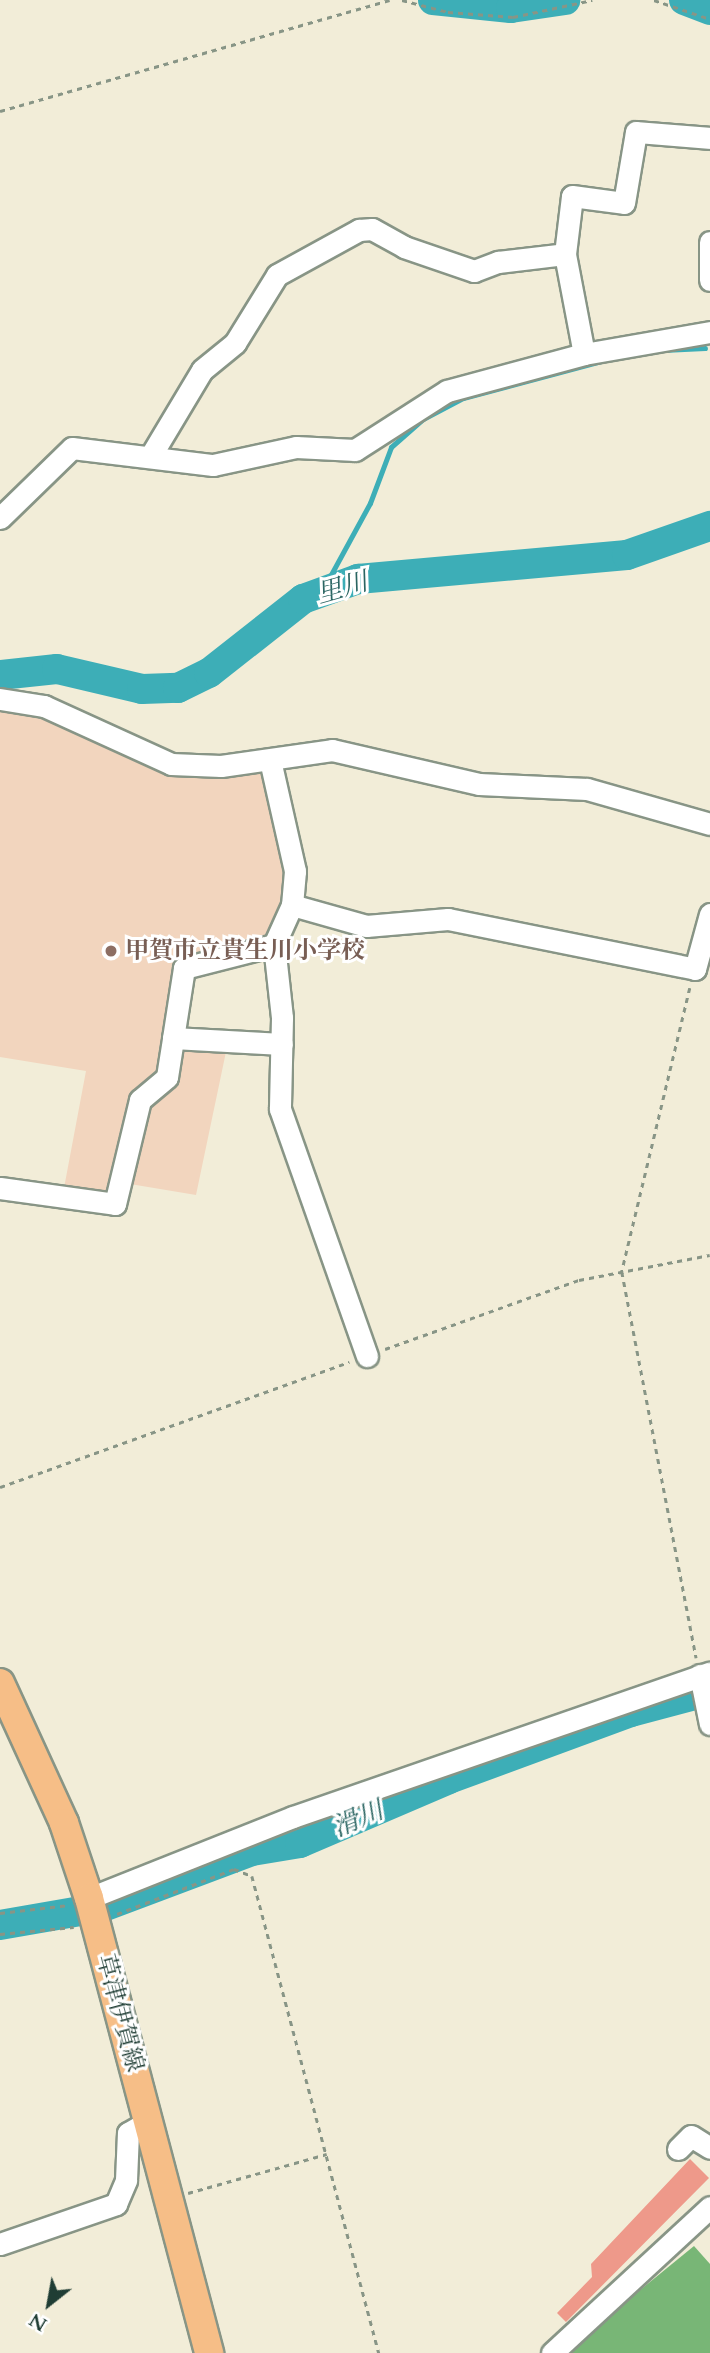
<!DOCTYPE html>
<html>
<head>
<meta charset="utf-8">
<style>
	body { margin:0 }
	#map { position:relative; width:710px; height:2353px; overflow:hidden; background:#f2edd8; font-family:Cardo,"Noto Serif JP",serif }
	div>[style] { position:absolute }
	.built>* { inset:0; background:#f2d5be }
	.forest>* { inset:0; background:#78b676 }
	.stream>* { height:5px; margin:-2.5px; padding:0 2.5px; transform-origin:2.5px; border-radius:2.5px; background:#3daeb7 }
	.river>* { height:30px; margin:-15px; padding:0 15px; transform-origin:15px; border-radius:15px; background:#3daeb7 }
	.building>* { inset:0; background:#ee998a }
	.path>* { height:2.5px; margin-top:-1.25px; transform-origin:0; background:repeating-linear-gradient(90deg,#889586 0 5px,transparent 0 10px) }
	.roads { filter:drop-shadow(2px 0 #889586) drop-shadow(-2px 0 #889586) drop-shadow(0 2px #889586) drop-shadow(0 -2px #889586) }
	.minor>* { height:21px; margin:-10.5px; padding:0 10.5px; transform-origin:10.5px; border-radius:10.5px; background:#fff }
	.major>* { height:28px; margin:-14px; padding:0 14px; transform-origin:14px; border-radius:14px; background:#f6be87 }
	.dots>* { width:19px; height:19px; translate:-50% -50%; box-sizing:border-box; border:4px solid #fff; border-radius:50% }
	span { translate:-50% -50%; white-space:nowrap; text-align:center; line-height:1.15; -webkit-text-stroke:6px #fff; paint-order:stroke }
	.education-label { font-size:24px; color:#785e54; font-weight:700 }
	.left { translate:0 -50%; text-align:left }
	.street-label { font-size:24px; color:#1f3d34 }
	.water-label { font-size:26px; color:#2a6562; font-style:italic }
	.north { position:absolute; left:14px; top:2269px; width:70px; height:70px; -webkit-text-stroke:5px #fff; paint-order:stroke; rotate:211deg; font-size:19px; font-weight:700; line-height:28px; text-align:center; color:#1f3d34 }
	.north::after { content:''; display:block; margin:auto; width:24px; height:32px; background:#1f3d34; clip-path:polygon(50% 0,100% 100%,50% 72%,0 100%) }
</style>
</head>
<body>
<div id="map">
	<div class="built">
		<div style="clip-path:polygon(0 708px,44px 712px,167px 771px,261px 773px,288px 872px,284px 904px,268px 938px,193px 960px,178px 956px,166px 1046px,227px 1047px,196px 1195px,118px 1182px,109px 1197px,64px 1188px,86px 1071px,0 1057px)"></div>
	</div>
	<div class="forest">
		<div style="clip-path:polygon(694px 2246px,710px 2264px,710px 2353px,563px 2353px)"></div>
	</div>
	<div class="stream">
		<div style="left:663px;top:350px;width:42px;rotate:-2.7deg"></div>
		<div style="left:322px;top:591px;width:100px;rotate:-61.4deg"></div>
		<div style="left:370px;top:503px;width:60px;rotate:-69.4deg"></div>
		<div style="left:391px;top:447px;width:43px;rotate:-41.2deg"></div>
		<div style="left:423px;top:419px;width:45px;rotate:-27.7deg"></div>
		<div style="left:463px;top:398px;width:143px;rotate:-15deg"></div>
	</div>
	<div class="river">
		<div style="left:433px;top:0;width:78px;rotate:5.9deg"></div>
		<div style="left:511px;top:8px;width:55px;rotate:-8.4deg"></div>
		<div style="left:684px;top:0;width:28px;rotate:21deg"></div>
		<div style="left:0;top:675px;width:57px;rotate:-6deg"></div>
		<div style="left:57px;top:669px;width:87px;rotate:13.2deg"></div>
		<div style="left:142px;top:689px;width:36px;rotate:-2deg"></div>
		<div style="left:178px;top:688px;width:34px;rotate:-26deg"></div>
		<div style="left:209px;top:673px;width:120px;rotate:-38.2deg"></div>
		<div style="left:303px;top:599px;width:59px;rotate:-20deg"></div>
		<div style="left:358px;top:579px;width:270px;rotate:-5.1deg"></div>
		<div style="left:627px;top:555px;width:88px;rotate:-19.3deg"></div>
		<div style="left:0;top:1925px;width:105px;rotate:-9.9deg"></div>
		<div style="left:103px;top:1907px;width:159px;rotate:-20.6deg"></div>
		<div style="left:252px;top:1851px;width:49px;rotate:-9.5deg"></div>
		<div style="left:300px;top:1843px;width:162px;rotate:-23.2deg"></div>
		<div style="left:449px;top:1779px;width:194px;rotate:-20.2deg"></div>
		<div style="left:631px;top:1712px;width:82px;rotate:-14.9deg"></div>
	</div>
	<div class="building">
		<div style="clip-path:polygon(690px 2159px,709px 2178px,566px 2322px,557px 2313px,592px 2277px,591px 2264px)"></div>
	</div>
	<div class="path">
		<div style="left:402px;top:0;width:48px;rotate:14.6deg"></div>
		<div style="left:448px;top:12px;width:65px;rotate:4.4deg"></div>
		<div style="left:513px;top:17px;width:81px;rotate:-12.1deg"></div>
		<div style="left:654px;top:0;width:59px;rotate:18.7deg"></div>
		<div style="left:0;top:111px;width:405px;rotate:-15.9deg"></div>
		<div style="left:690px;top:988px;width:292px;rotate:103.5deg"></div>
		<div style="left:622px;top:1272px;width:393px;rotate:79.1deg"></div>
		<div style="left:385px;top:1349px;width:206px;rotate:-19.6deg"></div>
		<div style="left:579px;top:1280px;width:133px;rotate:-10.8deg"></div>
		<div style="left:0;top:1487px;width:371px;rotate:-19.7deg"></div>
		<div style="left:0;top:1913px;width:69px;rotate:-6.6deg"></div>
		<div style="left:117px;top:1914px;width:125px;rotate:-21deg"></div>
		<div style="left:234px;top:1869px;width:19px;rotate:21deg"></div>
		<div style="left:252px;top:1876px;width:494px;rotate:75.1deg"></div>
		<div style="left:0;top:1934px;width:74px;rotate:-5.4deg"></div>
		<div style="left:188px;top:2193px;width:144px;rotate:-15.7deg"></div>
	</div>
	<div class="roads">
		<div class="minor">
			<div style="left:710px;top:242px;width:38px;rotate:90deg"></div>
			<div style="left:584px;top:354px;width:102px;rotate:-100.8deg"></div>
			<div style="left:565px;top:254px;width:58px;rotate:-83.1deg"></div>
			<div style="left:572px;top:196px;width:52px;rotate:7.7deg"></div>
			<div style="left:624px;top:203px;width:72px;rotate:-80.4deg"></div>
			<div style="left:636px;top:132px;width:74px;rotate:4.6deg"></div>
			<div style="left:150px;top:457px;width:101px;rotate:-59.1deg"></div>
			<div style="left:202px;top:370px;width:43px;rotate:-39.3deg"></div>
			<div style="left:235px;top:343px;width:80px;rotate:-58.3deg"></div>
			<div style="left:277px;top:275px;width:94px;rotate:-28.8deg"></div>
			<div style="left:359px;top:230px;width:13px;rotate:-4deg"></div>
			<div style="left:372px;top:229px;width:37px;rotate:29deg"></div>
			<div style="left:404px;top:247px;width:74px;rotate:18.9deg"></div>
			<div style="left:474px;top:271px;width:26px;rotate:-21deg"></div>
			<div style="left:498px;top:262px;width:67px;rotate:-6.8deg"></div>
			<div style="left:0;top:518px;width:100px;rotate:-44.2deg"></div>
			<div style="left:72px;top:448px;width:142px;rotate:6.9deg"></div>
			<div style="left:213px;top:465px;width:85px;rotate:-12.2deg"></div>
			<div style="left:296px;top:447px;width:59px;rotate:2.9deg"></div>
			<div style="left:355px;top:450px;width:109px;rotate:-32.7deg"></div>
			<div style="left:447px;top:391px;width:142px;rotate:-15.1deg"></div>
			<div style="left:584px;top:354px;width:128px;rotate:-9.9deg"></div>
			<div style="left:0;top:699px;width:45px;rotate:9deg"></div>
			<div style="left:44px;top:706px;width:140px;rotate:24.5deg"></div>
			<div style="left:171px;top:764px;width:50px;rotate:2.3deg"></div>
			<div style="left:221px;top:766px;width:112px;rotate:-8.2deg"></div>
			<div style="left:332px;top:750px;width:151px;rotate:13deg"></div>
			<div style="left:479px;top:784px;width:108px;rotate:2.7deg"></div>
			<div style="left:587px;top:789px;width:128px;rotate:15.9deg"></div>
			<div style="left:270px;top:760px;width:114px;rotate:77.3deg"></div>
			<div style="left:295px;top:871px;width:34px;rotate:95deg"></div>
			<div style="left:292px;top:905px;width:44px;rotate:114.2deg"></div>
			<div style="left:274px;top:945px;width:73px;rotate:83.7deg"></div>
			<div style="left:282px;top:1018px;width:91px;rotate:91.3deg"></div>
			<div style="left:280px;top:1109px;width:262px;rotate:70.6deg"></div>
			<div style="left:292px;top:905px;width:77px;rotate:15.8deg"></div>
			<div style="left:366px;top:926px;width:82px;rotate:-4.9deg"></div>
			<div style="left:448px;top:919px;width:252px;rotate:11.4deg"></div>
			<div style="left:695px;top:969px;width:57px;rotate:-74.7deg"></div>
			<div style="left:274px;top:945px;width:93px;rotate:165.7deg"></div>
			<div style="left:184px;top:968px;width:71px;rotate:98.9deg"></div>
			<div style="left:173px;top:1038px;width:109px;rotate:3.2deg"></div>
			<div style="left:0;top:1188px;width:116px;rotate:7.9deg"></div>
			<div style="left:115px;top:1204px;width:107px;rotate:-76.5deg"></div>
			<div style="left:140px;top:1100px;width:35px;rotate:-40deg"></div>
			<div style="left:167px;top:1077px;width:39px;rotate:-81deg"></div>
			<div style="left:700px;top:1675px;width:50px;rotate:78.5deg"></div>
			<div style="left:89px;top:1898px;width:219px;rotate:-21.7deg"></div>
			<div style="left:293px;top:1817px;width:441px;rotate:-19.1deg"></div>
			<div style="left:678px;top:2149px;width:18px;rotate:-45deg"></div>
			<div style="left:691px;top:2136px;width:22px;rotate:32deg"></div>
			<div style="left:0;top:2244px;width:123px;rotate:-19deg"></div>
			<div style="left:116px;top:2204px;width:26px;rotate:-67deg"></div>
			<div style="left:126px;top:2180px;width:47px;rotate:-87.6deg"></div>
			<div style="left:128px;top:2133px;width:24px;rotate:-30deg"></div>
			<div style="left:552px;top:2353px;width:215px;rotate:-42.7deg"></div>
		</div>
		<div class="major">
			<div style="left:0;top:1683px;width:154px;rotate:65.4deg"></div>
			<div style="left:64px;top:1823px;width:79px;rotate:71.6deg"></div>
			<div style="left:89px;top:1898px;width:471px;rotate:75.2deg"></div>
		</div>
	</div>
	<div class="dots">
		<div style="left:111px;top:951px;background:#8d6e63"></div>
	</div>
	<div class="education-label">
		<span class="left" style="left:125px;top:951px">甲賀市立貴生川小学校</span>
	</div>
	<div class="street-label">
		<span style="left:120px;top:2013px;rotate:75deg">草津伊賀線</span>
	</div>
	<div class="water-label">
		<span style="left:342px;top:588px;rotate:-16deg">里川</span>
		<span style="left:358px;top:1819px;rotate:-23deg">滑川</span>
	</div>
	<div class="north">N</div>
</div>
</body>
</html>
